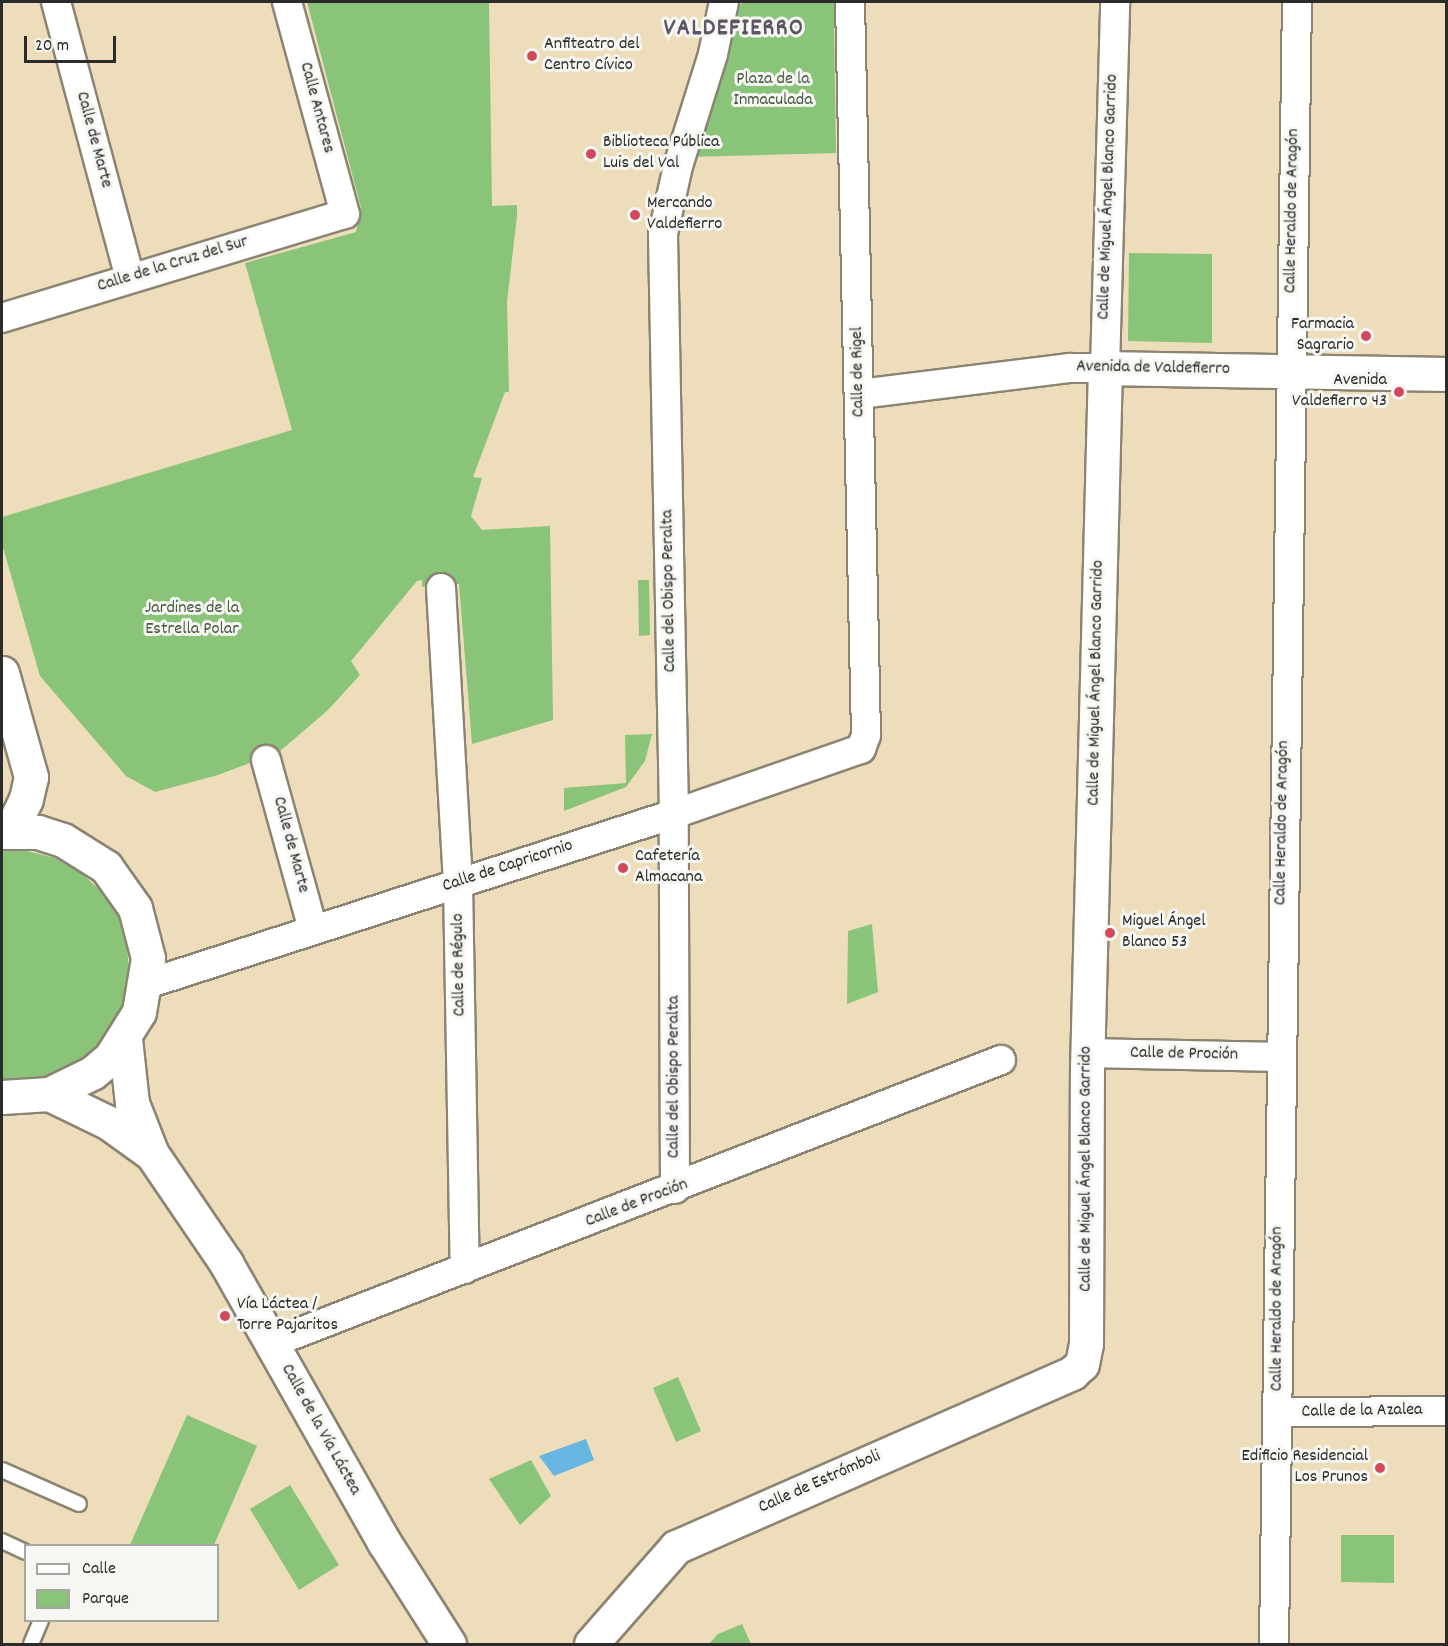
<!DOCTYPE html>
<html>
<head>
<meta charset="utf-8">
<style>
	body { margin:0 }
	#map { position:relative; width:1448px; height:1646px; overflow:hidden; background:#edb; font-family:Dekko,sans-serif }
	div>[style] { position:absolute }
	.green>* { inset:0; background:#8ac478 }
	.water>* { inset:0; background:#67b5e1 }
	.roads { filter:drop-shadow(2px 0 #8c8473) drop-shadow(-2px 0 #8c8473) drop-shadow(0 2px #8c8473) drop-shadow(0 -2px #8c8473) }
	.lane>* { height:14px; margin:-7px; padding:0 7px; transform-origin:7px; border-radius:7px; background:#fff }
	.street>* { height:28px; margin:-14px; padding:0 14px; transform-origin:14px; border-radius:14px; background:#fff }
	.secondary>* { height:33px; margin:-16.5px; padding:0 16.5px; transform-origin:16.5px; border-radius:16.5px; background:#fff }
	.dots>* { width:16px; height:16px; translate:-50% -50%; box-sizing:border-box; border:3px solid #f6f6f2; border-radius:50% }
	span { translate:-50% -50%; white-space:nowrap; text-align:center; line-height:1.15; -webkit-text-stroke:6px #f6f6f2; paint-order:stroke }
	.poi-label { font-size:18px; color:#2b2b2b }
	.left { translate:0 -50%; text-align:left }
	.right { translate:-100% -50%; text-align:right }
	.park-label { font-size:18px; color:#485942 }
	.street-label { font-size:18px; color:#2b2b2b }
	.district-label { font-size:24px; color:#5e5564; font-weight:700; letter-spacing:1.5px }
	.frame { position:absolute; inset:0; border:3px solid #2b2b2b; pointer-events:none }
	.legend { position:absolute; left:24px; top:1544px; width:195px; height:78px; box-sizing:border-box; background:#f6f6f2; border:2px solid #a5a5a2; margin:0; padding:8px 10px; list-style:none; font-size:18px; color:#2b2b2b }
	.legend li { display:flex; align-items:center; gap:12px; height:30px }
	.legend b { width:30px; border:2px solid #a5a5a2 }
	.scale { position:absolute; left:24px; top:36px; width:92px; height:27px; box-sizing:border-box; border:3px solid #2b2b2b; border-top:0; padding-left:8px; font-size:18px; line-height:21px; white-space:nowrap; color:#2b2b2b; -webkit-text-stroke:4px #f6f6f2; paint-order:stroke }
</style>
</head>
<body>
<div id="map">
	<div class="green">
		<div style="clip-path:polygon(307px 2px,489px 2px,492px 206px,517px 205px,517px 216px,507px 302px,509px 392px,505px 392px,473px 477px,482px 478px,471px 516px,482px 530px,550px 526px,553px 720px,472px 744px,459px 584px,422px 587px,422px 580px,417px 581px,351px 661px,360px 675px,328px 710px,279px 752px,218px 775px,155px 792px,126px 776px,40px 676px,2px 544px,2px 517px,292px 430px,245px 263px,356px 232px,361px 208px)"></div>
		<div style="clip-path:polygon(743px 2px,839px 2px,843px 16px,834px 22px,836px 153px,689px 157px,733px 11px)"></div>
		<div style="clip-path:polygon(1129px 253px,1212px 254px,1212px 343px,1128px 341px)"></div>
		<div style="clip-path:polygon(638px 580px,649px 580px,650px 635px,639px 636px)"></div>
		<div style="clip-path:polygon(652px 734px,645px 761px,626px 787px,564px 811px,564px 788px,626px 783px,625px 735px)"></div>
		<div style="clip-path:polygon(2px 851px,27px 851px,55px 858px,80px 872px,102px 892px,118px 916px,127px 944px,129px 974px,124px 1003px,111px 1030px,92px 1053px,69px 1070px,41px 1081px,2px 1083px)"></div>
		<div style="clip-path:polygon(872px 924px,878px 992px,847px 1004px,848px 931px)"></div>
		<div style="clip-path:polygon(678px 1377px,701px 1431px,676px 1442px,653px 1388px)"></div>
		<div style="clip-path:polygon(187px 1415px,257px 1446px,214px 1545px,130px 1545px)"></div>
		<div style="clip-path:polygon(531px 1460px,551px 1496px,520px 1525px,489px 1479px)"></div>
		<div style="clip-path:polygon(290px 1485px,339px 1565px,299px 1590px,250px 1509px)"></div>
		<div style="clip-path:polygon(1341px 1535px,1394px 1535px,1394px 1583px,1341px 1582px)"></div>
		<div style="clip-path:polygon(742px 1624px,751px 1644px,709px 1644px,718px 1634px)"></div>
	</div>
	<div class="water">
		<div style="clip-path:polygon(586px 1439px,594px 1460px,554px 1476px,539px 1456px)"></div>
	</div>
	<div class="roads">
		<div class="lane">
			<div style="left:2px;top:1470px;width:84px;rotate:23.8deg"></div>
			<div style="left:2px;top:1541px;width:26px;rotate:25deg"></div>
			<div style="left:31px;top:1644px;width:26px;rotate:-67deg"></div>
		</div>
		<div class="street">
			<div style="left:56px;top:2px;width:286px;rotate:75deg"></div>
			<div style="left:2px;top:318px;width:358px;rotate:-16.9deg"></div>
			<div style="left:345px;top:214px;width:220px;rotate:-105.3deg"></div>
			<div style="left:860px;top:394px;width:212px;rotate:-7.1deg"></div>
			<div style="left:1070px;top:368px;width:35px"></div>
			<div style="left:1105px;top:368px;width:366px;rotate:-88.4deg"></div>
			<div style="left:441px;top:588px;width:295px;rotate:86.7deg"></div>
			<div style="left:458px;top:883px;width:386px;rotate:89deg"></div>
			<div style="left:266px;top:760px;width:176px;rotate:74.5deg"></div>
			<div style="left:147px;top:984px;width:554px;rotate:-17.88deg"></div>
			<div style="left:674px;top:814px;width:198px;rotate:-19.2deg"></div>
			<div style="left:861px;top:749px;width:15px;rotate:-70deg"></div>
			<div style="left:866px;top:735px;width:733px;rotate:-91.25deg"></div>
			<div style="left:1088px;top:1053px;width:192px;rotate:1.2deg"></div>
			<div style="left:675px;top:1189px;width:375px;rotate:-90.2deg"></div>
			<div style="left:674px;top:814px;width:580px;rotate:-91.09deg"></div>
			<div style="left:663px;top:234px;width:70px;rotate:-77.6deg"></div>
			<div style="left:678px;top:166px;width:117px;rotate:-72.6deg"></div>
			<div style="left:713px;top:54px;width:53px;rotate:-78.1deg"></div>
			<div style="left:272px;top:1343px;width:782px;rotate:-21.22deg"></div>
			<div style="left:1278px;top:1412px;width:168px;rotate:-0.3deg"></div>
			<div style="left:1274px;top:1644px;width:1642px;rotate:-89.2deg"></div>
		</div>
		<div class="secondary">
			<div style="left:2px;top:673px;width:108px;rotate:74.4deg"></div>
			<div style="left:31px;top:777px;width:23px;rotate:103deg"></div>
			<div style="left:26px;top:799px;width:34px;rotate:116deg"></div>
			<div style="left:2px;top:832px;width:36px"></div>
			<div style="left:38px;top:832px;width:26px;rotate:18deg"></div>
			<div style="left:63px;top:840px;width:51px;rotate:32.1deg"></div>
			<div style="left:106px;top:867px;width:50px;rotate:54.7deg"></div>
			<div style="left:135px;top:908px;width:52px;rotate:75.4deg"></div>
			<div style="left:148px;top:958px;width:55px;rotate:99.5deg"></div>
			<div style="left:139px;top:1012px;width:54px;rotate:122.2deg"></div>
			<div style="left:110px;top:1058px;width:23px;rotate:140deg"></div>
			<div style="left:92px;top:1073px;width:48px;rotate:154deg"></div>
			<div style="left:49px;top:1094px;width:47px;rotate:176.3deg"></div>
			<div style="left:125px;top:1039px;width:64px;rotate:83.8deg"></div>
			<div style="left:132px;top:1103px;width:55px;rotate:68.6deg"></div>
			<div style="left:152px;top:1154px;width:132px;rotate:55.8deg"></div>
			<div style="left:226px;top:1263px;width:321px;rotate:60.5deg"></div>
			<div style="left:384px;top:1542px;width:121px;rotate:57.5deg"></div>
			<div style="left:49px;top:1094px;width:67px;rotate:25.8deg"></div>
			<div style="left:109px;top:1123px;width:53px;rotate:35.8deg"></div>
			<div style="left:591px;top:1644px;width:129px;rotate:-48.8deg"></div>
			<div style="left:676px;top:1547px;width:433px;rotate:-23.7deg"></div>
			<div style="left:1072px;top:1373px;width:13px;rotate:-42deg"></div>
			<div style="left:1082px;top:1364px;width:20px;rotate:-79deg"></div>
			<div style="left:1086px;top:1344px;width:276px;rotate:-89.8deg"></div>
			<div style="left:1087px;top:1068px;width:700px;rotate:-88.53deg"></div>
			<div style="left:1105px;top:368px;width:341px;rotate:1deg"></div>
		</div>
	</div>
	<div class="dots">
		<div style="left:532px;top:56px;background:#d1495b"></div>
		<div style="left:591px;top:154px;background:#d1495b"></div>
		<div style="left:635px;top:215px;background:#d1495b"></div>
		<div style="left:1366px;top:336px;background:#d1495b"></div>
		<div style="left:1399px;top:392px;background:#d1495b"></div>
		<div style="left:623px;top:868px;background:#d1495b"></div>
		<div style="left:1110px;top:933px;background:#d1495b"></div>
		<div style="left:225px;top:1316px;background:#d1495b"></div>
		<div style="left:1380px;top:1468px;background:#d1495b"></div>
	</div>
	<div class="poi-label">
		<span class="left" style="left:544px;top:56px">Anfiteatro del<br>Centro Cívico</span>
		<span class="left" style="left:603px;top:154px">Biblioteca Pública<br>Luis del Val</span>
		<span class="left" style="left:647px;top:215px">Mercando<br>Valdefierro</span>
		<span class="right" style="left:1354px;top:336px">Farmacia<br>Sagrario</span>
		<span class="right" style="left:1387px;top:392px">Avenida<br>Valdefierro 43</span>
		<span class="left" style="left:635px;top:868px">Cafetería<br>Almacana</span>
		<span class="left" style="left:1122px;top:933px">Miguel Ángel<br>Blanco 53</span>
		<span class="left" style="left:237px;top:1316px">Vía Láctea /<br>Torre Pajaritos</span>
		<span class="right" style="left:1368px;top:1468px">Edificio Residencial<br>Los Prunos</span>
	</div>
	<div class="park-label">
		<span style="left:773px;top:91px">Plaza de la<br>Inmaculada</span>
		<span style="left:192px;top:620px">Jardines de la<br>Estrella Polar</span>
	</div>
	<div class="street-label">
		<span style="left:316px;top:108px;rotate:75deg">Calle Antares</span>
		<span style="left:93px;top:140px;rotate:75deg">Calle de Marte</span>
		<span style="left:1109px;top:197px;rotate:-88deg">Calle de Miguel Ángel Blanco Garrido</span>
		<span style="left:1293px;top:211px;rotate:-89deg">Calle Heraldo de Aragón</span>
		<span style="left:173px;top:265px;rotate:-17deg">Calle de la Cruz del Sur</span>
		<span style="left:1153px;top:369px;rotate:1deg">Avenida de Valdefierro</span>
		<span style="left:859px;top:372px;rotate:-91deg">Calle de Rigel</span>
		<span style="left:670px;top:591px;rotate:-91deg">Calle del Obispo Peralta</span>
		<span style="left:1097px;top:683px;rotate:-89deg">Calle de Miguel Ángel Blanco Garrido</span>
		<span style="left:1283px;top:823px;rotate:-89deg">Calle Heraldo de Aragón</span>
		<span style="left:290px;top:845px;rotate:75deg">Calle de Marte</span>
		<span style="left:508px;top:867px;rotate:-18deg">Calle de Capricornio</span>
		<span style="left:460px;top:965px;rotate:-91deg">Calle de Régulo</span>
		<span style="left:1184px;top:1055px;rotate:1deg">Calle de Proción</span>
		<span style="left:675px;top:1077px;rotate:-90deg">Calle del Obispo Peralta</span>
		<span style="left:1087px;top:1169px;rotate:-90deg">Calle de Miguel Ángel Blanco Garrido</span>
		<span style="left:637px;top:1204px;rotate:-21deg">Calle de Proción</span>
		<span style="left:1278px;top:1309px;rotate:-90deg">Calle Heraldo de Aragón</span>
		<span style="left:1362px;top:1412px;rotate:-1deg">Calle de la Azalea</span>
		<span style="left:320px;top:1430px;rotate:61deg">Calle de la Vía Láctea</span>
		<span style="left:820px;top:1483px;rotate:-24deg">Calle de Estrómboli</span>
	</div>
	<div class="district-label">
		<span style="left:734px;top:30px">VALDEFIERRO</span>
	</div>
	<div class="frame"></div>
	<ul class="legend">
	<li><b style="height:8px;background:#fff"></b>Calle</li>
	<li><b style="height:16px;background:#8ac478"></b>Parque</li>
	</ul>
	<div class="scale">20 m</div>
</div>
</body>
</html>
